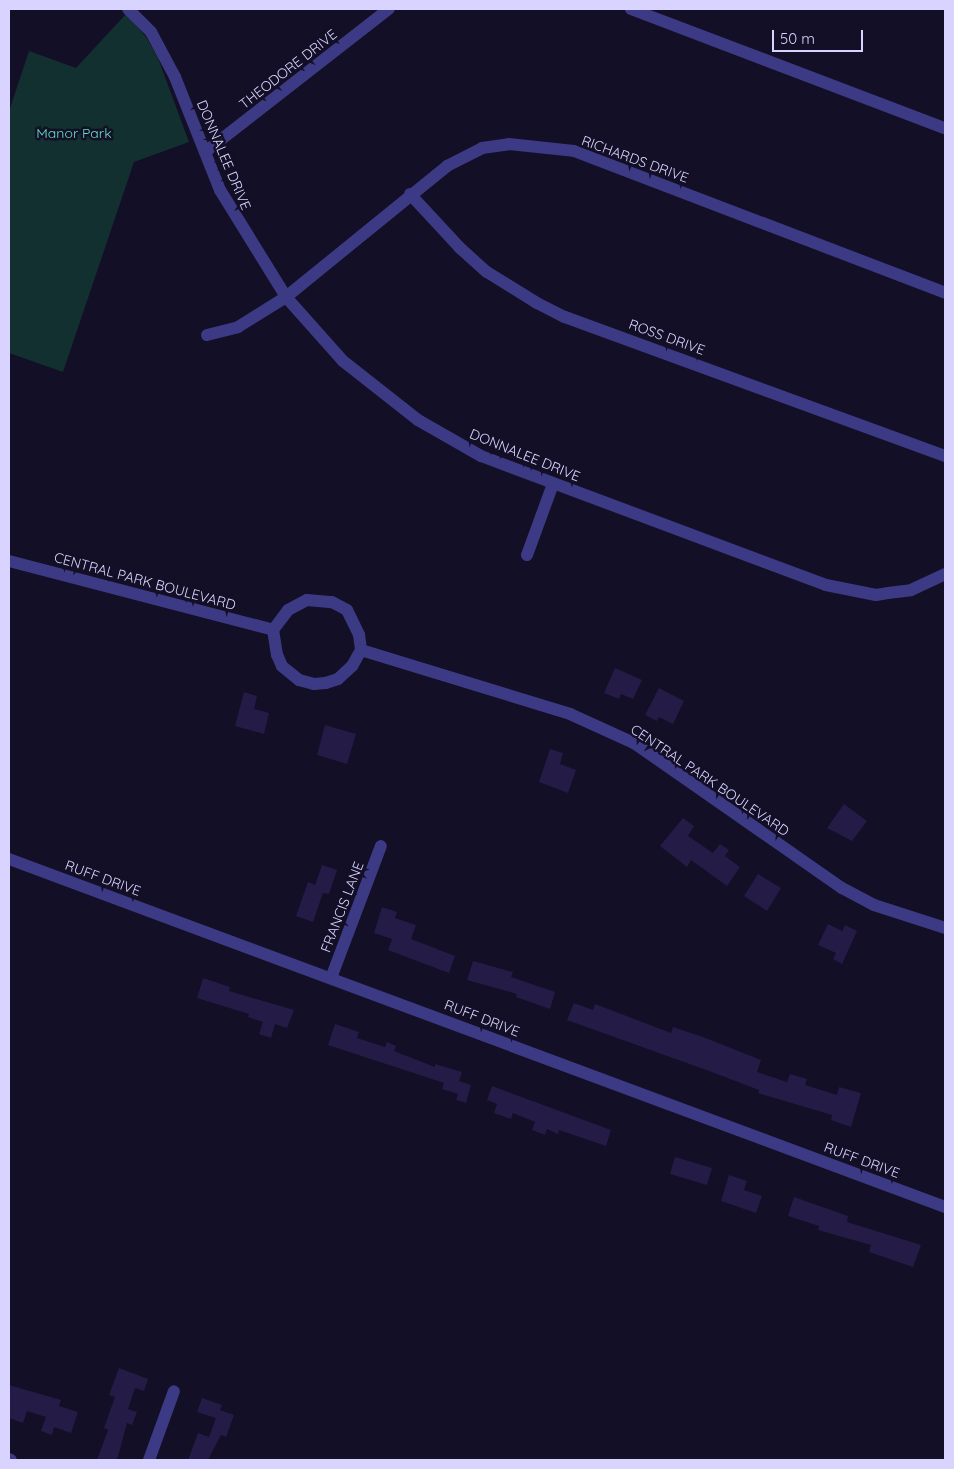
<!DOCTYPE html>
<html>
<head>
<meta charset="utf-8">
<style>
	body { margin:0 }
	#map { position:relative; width:954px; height:1469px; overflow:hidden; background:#130f26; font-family:Quicksand,sans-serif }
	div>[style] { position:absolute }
	.green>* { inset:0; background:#12302f }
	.building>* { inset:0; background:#241b47 }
	.minor>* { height:12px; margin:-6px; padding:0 6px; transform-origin:6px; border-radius:6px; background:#3d3a85 }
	span { translate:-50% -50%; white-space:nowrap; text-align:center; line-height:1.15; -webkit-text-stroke:5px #130f26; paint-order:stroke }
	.street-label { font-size:14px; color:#d9d4ff }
	.park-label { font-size:14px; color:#5fe0c0 }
	.frame { position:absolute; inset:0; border:10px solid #d9d4ff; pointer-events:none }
	.scale { position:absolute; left:772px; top:30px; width:91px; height:22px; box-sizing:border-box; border:2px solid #d9d4ff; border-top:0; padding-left:6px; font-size:15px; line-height:18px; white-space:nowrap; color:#d9d4ff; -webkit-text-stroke:4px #130f26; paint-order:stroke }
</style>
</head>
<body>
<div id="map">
	<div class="green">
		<div style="clip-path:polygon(126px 14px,146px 37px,158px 58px,189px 142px,134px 162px,63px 372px,9px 353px,9px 111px,29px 51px,76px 68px)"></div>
	</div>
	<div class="building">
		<div style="clip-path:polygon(615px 668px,642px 680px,633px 699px,621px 694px,619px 699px,604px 693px)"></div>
		<div style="clip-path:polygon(659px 688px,684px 701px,673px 724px,659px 717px,657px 721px,645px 715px)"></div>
		<div style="clip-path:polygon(244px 692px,257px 696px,254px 709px,269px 713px,264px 734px,235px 726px)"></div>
		<div style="clip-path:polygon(325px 725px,356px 734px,347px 764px,317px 755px)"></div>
		<div style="clip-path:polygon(550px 749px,563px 753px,560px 764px,576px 770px,568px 793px,539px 782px)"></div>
		<div style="clip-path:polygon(844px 804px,867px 821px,852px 841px,827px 828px)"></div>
		<div style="clip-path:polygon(683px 818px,694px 826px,688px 836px,713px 853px,720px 844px,729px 850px,725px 856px,740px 867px,727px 886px,691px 860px,687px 867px,660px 846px)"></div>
		<div style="clip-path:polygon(322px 865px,337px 870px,329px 894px,323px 893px,313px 922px,296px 916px,308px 882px,315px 885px)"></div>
		<div style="clip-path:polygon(758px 874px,781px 888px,767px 911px,744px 896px)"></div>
		<div style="clip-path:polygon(382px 907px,397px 912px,395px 918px,416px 925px,411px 939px,455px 956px,449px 973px,388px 950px,392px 939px,374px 933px)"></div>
		<div style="clip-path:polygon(828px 924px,842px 931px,845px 925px,857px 931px,842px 964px,833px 959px,836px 953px,818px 945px)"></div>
		<div style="clip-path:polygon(473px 961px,513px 972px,511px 977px,555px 992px,550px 1009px,516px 997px,517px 994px,467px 980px)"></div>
		<div style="clip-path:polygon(203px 978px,230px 987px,229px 991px,294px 1010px,287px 1028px,275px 1024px,271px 1038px,259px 1034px,263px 1022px,248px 1017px,249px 1014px,197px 998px)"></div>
		<div style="clip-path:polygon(574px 1003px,593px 1010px,595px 1004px,671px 1033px,673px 1027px,703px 1037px,761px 1060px,757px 1072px,787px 1082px,790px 1074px,807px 1079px,805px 1085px,837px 1095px,839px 1087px,861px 1093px,851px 1127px,831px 1120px,832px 1115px,758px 1093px,759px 1090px,709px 1071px,567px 1020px)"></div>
		<div style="clip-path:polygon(335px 1024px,359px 1032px,357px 1038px,385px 1047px,387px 1042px,396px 1046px,394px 1051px,435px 1067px,435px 1064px,462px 1072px,459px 1081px,471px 1085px,466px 1103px,456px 1100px,458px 1094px,442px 1089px,444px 1083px,328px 1045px)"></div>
		<div style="clip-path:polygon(492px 1086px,611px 1130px,606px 1146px,559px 1130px,558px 1134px,547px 1129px,545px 1135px,532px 1130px,535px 1122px,513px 1113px,511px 1119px,494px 1113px,497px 1104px,487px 1100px)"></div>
		<div style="clip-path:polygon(675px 1157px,712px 1168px,707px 1185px,670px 1174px)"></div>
		<div style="clip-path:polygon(729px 1175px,747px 1181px,744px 1190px,762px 1196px,756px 1213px,721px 1201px)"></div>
		<div style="clip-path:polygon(794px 1197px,848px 1216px,847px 1222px,921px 1245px,913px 1267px,869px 1252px,871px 1245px,818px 1230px,819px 1226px,788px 1216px)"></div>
		<div style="clip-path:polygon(119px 1368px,148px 1379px,144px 1391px,135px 1388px,128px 1409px,137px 1412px,132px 1425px,127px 1423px,117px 1460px,97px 1460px,108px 1430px,104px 1428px,115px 1397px,109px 1395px)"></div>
		<div style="clip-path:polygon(9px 1385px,61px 1400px,59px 1406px,78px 1412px,71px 1433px,54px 1427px,52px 1435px,41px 1431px,46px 1417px,27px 1411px,23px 1423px,9px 1418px)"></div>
		<div style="clip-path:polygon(202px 1398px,222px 1405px,220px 1410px,234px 1415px,226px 1437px,221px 1435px,208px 1460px,188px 1460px,198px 1433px,209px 1437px,216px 1418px,197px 1412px)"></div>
	</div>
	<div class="minor">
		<div style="left:128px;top:9px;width:33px;rotate:45deg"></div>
		<div style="left:151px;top:32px;width:51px;rotate:61.9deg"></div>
		<div style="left:175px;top:77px;width:122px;rotate:68.3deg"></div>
		<div style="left:220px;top:190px;width:126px;rotate:58.3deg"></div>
		<div style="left:286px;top:297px;width:86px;rotate:48.3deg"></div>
		<div style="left:343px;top:361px;width:95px;rotate:38.2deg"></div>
		<div style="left:418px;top:420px;width:73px;rotate:29.7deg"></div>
		<div style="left:481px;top:456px;width:368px;rotate:20.5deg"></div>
		<div style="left:826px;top:585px;width:51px;rotate:11.3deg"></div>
		<div style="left:876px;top:595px;width:12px;rotate:-9deg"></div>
		<div style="left:888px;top:593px;width:23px;rotate:-7deg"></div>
		<div style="left:911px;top:590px;width:38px;rotate:-25deg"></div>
		<div style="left:631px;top:9px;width:336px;rotate:20.8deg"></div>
		<div style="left:205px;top:152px;width:233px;rotate:-37.9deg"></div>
		<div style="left:410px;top:194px;width:74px;rotate:47.2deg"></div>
		<div style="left:460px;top:248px;width:36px;rotate:42deg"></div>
		<div style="left:487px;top:272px;width:59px;rotate:31.8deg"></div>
		<div style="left:537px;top:303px;width:31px;rotate:27deg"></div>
		<div style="left:565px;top:317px;width:405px;rotate:20.1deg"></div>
		<div style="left:207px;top:335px;width:32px;rotate:-14deg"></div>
		<div style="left:238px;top:327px;width:57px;rotate:-32deg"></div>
		<div style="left:286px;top:297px;width:208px;rotate:-39.1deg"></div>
		<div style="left:447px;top:166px;width:39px;rotate:-27deg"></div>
		<div style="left:482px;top:148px;width:27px;rotate:-8deg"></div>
		<div style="left:509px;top:144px;width:65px;rotate:6.1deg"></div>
		<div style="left:574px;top:151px;width:397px;rotate:20.9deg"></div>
		<div style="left:527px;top:555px;width:76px;rotate:-69.9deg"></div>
		<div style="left:9px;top:561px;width:273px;rotate:14.6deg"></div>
		<div style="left:307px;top:600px;width:25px;rotate:5deg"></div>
		<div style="left:332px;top:602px;width:17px;rotate:28deg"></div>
		<div style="left:347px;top:610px;width:28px;rotate:64deg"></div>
		<div style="left:359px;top:635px;width:15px;rotate:82deg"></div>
		<div style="left:361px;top:650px;width:18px;rotate:119deg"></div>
		<div style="left:352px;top:666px;width:19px;rotate:137deg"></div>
		<div style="left:338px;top:679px;width:13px;rotate:162deg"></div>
		<div style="left:326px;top:683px;width:12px;rotate:175deg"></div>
		<div style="left:314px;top:684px;width:16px;rotate:-165deg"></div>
		<div style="left:299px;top:680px;width:22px;rotate:-141deg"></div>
		<div style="left:282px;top:666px;width:12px;rotate:-114deg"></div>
		<div style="left:277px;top:655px;width:25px;rotate:-99deg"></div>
		<div style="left:273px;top:630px;width:25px;rotate:-53deg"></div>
		<div style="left:288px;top:610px;width:21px;rotate:-28deg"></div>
		<div style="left:361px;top:650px;width:219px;rotate:17deg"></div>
		<div style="left:570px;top:714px;width:70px;rotate:24.4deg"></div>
		<div style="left:634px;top:743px;width:254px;rotate:34.9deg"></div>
		<div style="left:842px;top:888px;width:36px;rotate:28deg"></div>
		<div style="left:874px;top:905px;width:75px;rotate:17.9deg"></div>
		<div style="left:9px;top:859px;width:999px;rotate:20.39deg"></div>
		<div style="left:331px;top:978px;width:141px;rotate:-69.3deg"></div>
		<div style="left:9px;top:1459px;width:2px;rotate:27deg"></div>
		<div style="left:149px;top:1460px;width:73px;rotate:-70.1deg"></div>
	</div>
	<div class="street-label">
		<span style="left:288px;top:69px;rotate:-38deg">THEODORE DRIVE</span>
		<span style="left:224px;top:155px;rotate:67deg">DONNALEE DRIVE</span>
		<span style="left:635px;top:159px;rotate:20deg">RICHARDS DRIVE</span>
		<span style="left:667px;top:337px;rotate:20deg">ROSS DRIVE</span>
		<span style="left:525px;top:455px;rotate:22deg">DONNALEE DRIVE</span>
		<span style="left:145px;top:581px;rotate:15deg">CENTRAL PARK BOULEVARD</span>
		<span style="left:710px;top:780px;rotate:34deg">CENTRAL PARK BOULEVARD</span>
		<span style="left:103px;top:878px;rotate:20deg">RUFF DRIVE</span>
		<span style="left:342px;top:907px;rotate:-69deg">FRANCIS LANE</span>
		<span style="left:482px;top:1018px;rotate:21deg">RUFF DRIVE</span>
		<span style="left:862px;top:1160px;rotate:20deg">RUFF DRIVE</span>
	</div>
	<div class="park-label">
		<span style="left:74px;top:133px">Manor Park</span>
	</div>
	<div class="frame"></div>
	<div class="scale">50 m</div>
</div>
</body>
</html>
